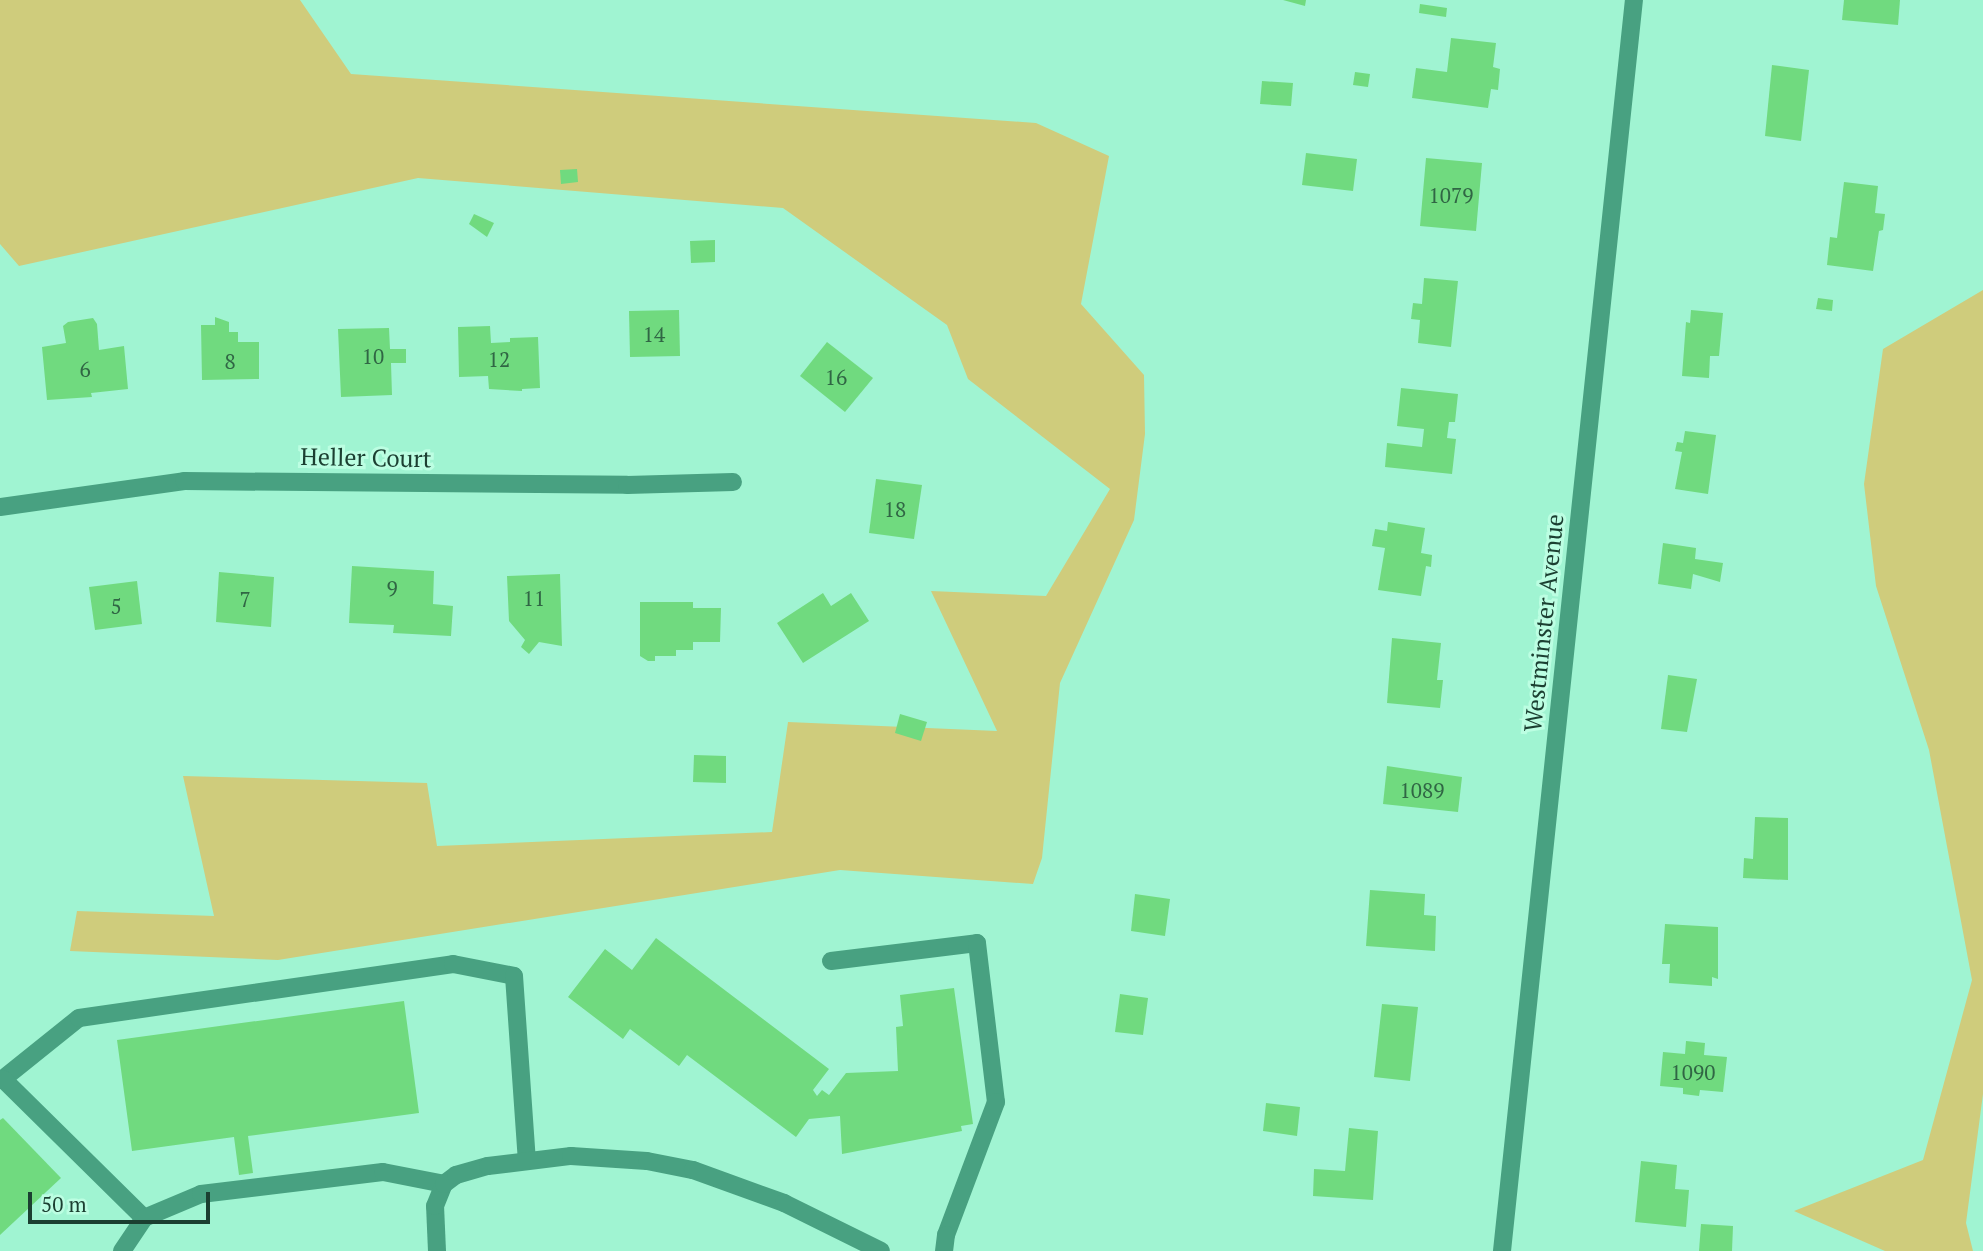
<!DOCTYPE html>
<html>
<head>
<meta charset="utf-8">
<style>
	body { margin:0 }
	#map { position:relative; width:1983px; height:1251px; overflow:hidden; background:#a0f4d2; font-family:"PT Serif",serif }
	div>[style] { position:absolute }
	.green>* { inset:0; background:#cfcc7c }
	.building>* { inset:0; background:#70da7f }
	.minor>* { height:18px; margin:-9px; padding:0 9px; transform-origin:9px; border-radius:9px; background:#48a181 }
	span { translate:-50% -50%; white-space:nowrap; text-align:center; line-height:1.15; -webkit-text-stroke:6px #bcfee2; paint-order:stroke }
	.number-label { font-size:21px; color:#306644 }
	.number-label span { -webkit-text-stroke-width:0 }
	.street-label { font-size:24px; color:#1b3f31 }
	.scale { position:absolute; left:28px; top:1192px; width:182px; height:32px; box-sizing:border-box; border:4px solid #1b3f31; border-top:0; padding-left:9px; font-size:21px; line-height:24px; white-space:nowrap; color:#1b3f31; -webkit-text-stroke:5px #bcfee2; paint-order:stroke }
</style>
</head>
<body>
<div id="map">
	<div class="green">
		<div style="clip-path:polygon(0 0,300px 0,351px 74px,1036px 123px,1109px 156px,1081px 304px,1144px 375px,1145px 434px,1134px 520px,1060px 683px,1042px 858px,1033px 884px,840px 870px,278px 960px,70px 951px,77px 911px,214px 916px,183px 776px,427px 783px,437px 846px,772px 832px,788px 722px,997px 731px,931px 591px,1046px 596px,1110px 489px,968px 379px,947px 325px,783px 208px,418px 178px,19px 266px,0 244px)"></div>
		<div style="clip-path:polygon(1983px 290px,1983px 1094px,1966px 1223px,1973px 1251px,1885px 1251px,1794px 1211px,1923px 1160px,1972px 980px,1929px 750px,1876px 586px,1864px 484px,1883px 349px)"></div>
	</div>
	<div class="building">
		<div style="clip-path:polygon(1283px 0,1306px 0,1305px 6px)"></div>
		<div style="clip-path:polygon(1844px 0,1900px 0,1898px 25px,1842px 20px)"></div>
		<div style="clip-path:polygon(1420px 4px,1447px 8px,1446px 17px,1419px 13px)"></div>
		<div style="clip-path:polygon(1451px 38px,1496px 43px,1493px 67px,1500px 69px,1498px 90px,1491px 89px,1488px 108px,1412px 98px,1416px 68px,1447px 72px)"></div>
		<div style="clip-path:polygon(1772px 65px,1809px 70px,1801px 141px,1765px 136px)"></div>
		<div style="clip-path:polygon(1355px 72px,1370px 74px,1368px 87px,1353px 85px)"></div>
		<div style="clip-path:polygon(1262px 81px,1293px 83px,1291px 106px,1260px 104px)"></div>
		<div style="clip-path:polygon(1306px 153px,1357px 159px,1353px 191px,1302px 185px)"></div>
		<div style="clip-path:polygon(1426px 158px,1482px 163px,1476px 231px,1420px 226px)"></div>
		<div style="clip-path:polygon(577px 169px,578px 182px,561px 184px,560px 170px)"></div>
		<div style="clip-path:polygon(1844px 182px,1878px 186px,1875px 213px,1885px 214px,1883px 230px,1879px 231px,1873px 271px,1827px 265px,1830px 237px,1837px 238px)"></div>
		<div style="clip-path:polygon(474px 214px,494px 223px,487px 237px,469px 224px)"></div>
		<div style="clip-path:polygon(715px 240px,715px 262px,691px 263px,690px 241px)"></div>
		<div style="clip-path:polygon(1424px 278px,1458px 281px,1451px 347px,1418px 343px,1420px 320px,1411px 319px,1413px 303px,1422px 304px)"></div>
		<div style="clip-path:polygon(1818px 298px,1833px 300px,1832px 311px,1816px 309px)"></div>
		<div style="clip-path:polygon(679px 310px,680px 356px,630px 357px,629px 311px)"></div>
		<div style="clip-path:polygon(1691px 310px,1723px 313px,1719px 356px,1710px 356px,1709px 378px,1682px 376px,1686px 322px,1690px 323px)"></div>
		<div style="clip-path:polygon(215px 317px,229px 322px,229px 332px,238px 332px,238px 342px,259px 342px,259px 379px,202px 380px,201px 325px,215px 325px)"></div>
		<div style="clip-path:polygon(93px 318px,97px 324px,99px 350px,124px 346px,128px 389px,91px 393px,92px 397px,47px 400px,42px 347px,66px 343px,63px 326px,68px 322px)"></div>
		<div style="clip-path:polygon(490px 326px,491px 343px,510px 342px,510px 338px,538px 337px,540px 388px,522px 389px,522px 391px,489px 389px,488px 376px,459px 377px,458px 327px)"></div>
		<div style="clip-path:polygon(389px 328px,390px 349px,406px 349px,406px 363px,391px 363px,392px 395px,341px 397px,338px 329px)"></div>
		<div style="clip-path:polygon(827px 342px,873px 378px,845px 412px,800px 376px)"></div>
		<div style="clip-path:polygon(1401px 388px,1458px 394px,1455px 422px,1449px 422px,1447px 438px,1456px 439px,1452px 474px,1385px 467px,1387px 443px,1422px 447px,1424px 429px,1397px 426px)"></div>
		<div style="clip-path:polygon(1685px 431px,1716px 435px,1708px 494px,1675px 489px,1682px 452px,1675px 451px,1677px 442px,1683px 443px)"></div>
		<div style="clip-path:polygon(876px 479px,922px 485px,914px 539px,869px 533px)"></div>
		<div style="clip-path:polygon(1388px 522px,1425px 528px,1421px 553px,1432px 555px,1431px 567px,1426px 566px,1421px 596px,1378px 590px,1385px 548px,1372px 546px,1375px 529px,1387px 531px)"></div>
		<div style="clip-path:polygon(1663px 543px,1696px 548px,1695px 559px,1723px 563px,1720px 582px,1693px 574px,1691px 589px,1658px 584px)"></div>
		<div style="clip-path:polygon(352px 566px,434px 571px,433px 604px,453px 606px,451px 636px,393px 633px,394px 625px,349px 623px)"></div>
		<div style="clip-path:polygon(219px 572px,274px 577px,271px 627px,216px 622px)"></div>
		<div style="clip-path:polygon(560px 574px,562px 646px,539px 642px,529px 654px,521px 647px,525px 640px,509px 621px,507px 576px)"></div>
		<div style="clip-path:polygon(137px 581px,142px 624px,95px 630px,89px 587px)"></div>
		<div style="clip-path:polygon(823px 593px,831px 606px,851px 593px,869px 621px,803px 663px,777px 623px)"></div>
		<div style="clip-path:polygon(640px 602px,693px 602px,693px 608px,721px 608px,720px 642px,693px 642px,693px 650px,676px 650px,676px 656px,655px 656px,655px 661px,648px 661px,640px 656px)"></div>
		<div style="clip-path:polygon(1392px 638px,1441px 643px,1437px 680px,1443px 680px,1440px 708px,1387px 703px)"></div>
		<div style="clip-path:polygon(1668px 675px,1697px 679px,1687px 732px,1661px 729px)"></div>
		<div style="clip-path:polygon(900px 714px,927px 722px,921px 741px,895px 733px)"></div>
		<div style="clip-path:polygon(694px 755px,726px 756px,726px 783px,693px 782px)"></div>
		<div style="clip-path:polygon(1387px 766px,1462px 777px,1458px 812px,1383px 804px)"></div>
		<div style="clip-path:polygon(1755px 817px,1788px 818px,1788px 880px,1743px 878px,1744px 858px,1753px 859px)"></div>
		<div style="clip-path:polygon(1370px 890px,1425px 894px,1424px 915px,1436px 916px,1435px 951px,1366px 946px)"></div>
		<div style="clip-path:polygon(1135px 894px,1170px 899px,1165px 936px,1131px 931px)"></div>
		<div style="clip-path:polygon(1665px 924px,1718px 927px,1718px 979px,1712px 977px,1712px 986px,1669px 983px,1670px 964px,1662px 964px)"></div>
		<div style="clip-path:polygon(656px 938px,829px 1069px,813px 1090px,817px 1096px,822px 1090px,829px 1095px,846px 1073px,898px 1071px,896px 1027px,903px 1026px,900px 995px,954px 988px,973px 1124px,961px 1126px,962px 1131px,842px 1154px,840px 1116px,809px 1119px,796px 1137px,687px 1055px,679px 1066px,630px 1029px,623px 1039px,568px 997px,605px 949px,632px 970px)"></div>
		<div style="clip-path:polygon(1120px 994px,1148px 998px,1143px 1035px,1115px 1032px)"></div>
		<div style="clip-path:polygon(404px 1001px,419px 1113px,248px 1136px,253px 1173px,239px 1175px,234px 1137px,132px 1151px,117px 1040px)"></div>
		<div style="clip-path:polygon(1382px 1004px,1418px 1007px,1410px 1081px,1374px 1077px)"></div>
		<div style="clip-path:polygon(1686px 1041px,1705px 1043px,1704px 1055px,1727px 1057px,1723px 1092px,1700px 1090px,1699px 1096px,1683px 1094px,1683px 1088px,1660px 1086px,1663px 1052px,1685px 1054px)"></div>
		<div style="clip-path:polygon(1266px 1103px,1300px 1107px,1297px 1136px,1263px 1131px)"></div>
		<div style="clip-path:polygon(3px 1118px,61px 1178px,0 1235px,0 1120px)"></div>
		<div style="clip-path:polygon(1349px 1128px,1378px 1131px,1373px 1200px,1313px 1196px,1314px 1169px,1345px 1171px)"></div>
		<div style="clip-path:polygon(1641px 1161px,1677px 1165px,1675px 1189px,1689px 1190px,1686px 1227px,1635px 1222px)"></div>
		<div style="clip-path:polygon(1701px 1224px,1733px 1226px,1732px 1251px,1699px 1251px)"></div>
	</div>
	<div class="minor">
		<div style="left:0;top:507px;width:186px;rotate:-8deg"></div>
		<div style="left:184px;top:481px;width:443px;rotate:0.5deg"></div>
		<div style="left:627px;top:485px;width:106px;rotate:-1.6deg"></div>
		<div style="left:831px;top:961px;width:147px;rotate:-7deg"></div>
		<div style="left:977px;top:943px;width:160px;rotate:83.2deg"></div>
		<div style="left:996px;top:1102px;width:142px;rotate:110.6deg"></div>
		<div style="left:946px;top:1235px;width:16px;rotate:97deg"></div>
		<div style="left:3px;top:1079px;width:97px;rotate:-38.8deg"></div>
		<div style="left:79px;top:1018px;width:378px;rotate:-8.2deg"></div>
		<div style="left:453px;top:964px;width:62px;rotate:11.1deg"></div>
		<div style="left:514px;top:976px;width:184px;rotate:86deg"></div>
		<div style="left:0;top:1080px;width:3px;rotate:-18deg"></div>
		<div style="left:3px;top:1079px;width:198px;rotate:44.6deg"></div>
		<div style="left:122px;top:1251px;width:40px;rotate:-56deg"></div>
		<div style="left:144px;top:1218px;width:62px;rotate:-22.8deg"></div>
		<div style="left:201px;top:1194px;width:183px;rotate:-6.9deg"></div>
		<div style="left:383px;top:1172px;width:62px;rotate:11.1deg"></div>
		<div style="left:437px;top:1251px;width:45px;rotate:-92.5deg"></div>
		<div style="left:435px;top:1206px;width:24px;rotate:-68deg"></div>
		<div style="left:444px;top:1184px;width:15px;rotate:-37deg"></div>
		<div style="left:456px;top:1175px;width:33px;rotate:-16deg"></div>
		<div style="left:488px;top:1166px;width:84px;rotate:-6.9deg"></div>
		<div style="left:571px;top:1156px;width:76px;rotate:3.8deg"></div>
		<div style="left:647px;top:1161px;width:47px;rotate:11.1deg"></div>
		<div style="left:693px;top:1170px;width:97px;rotate:19.9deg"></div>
		<div style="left:784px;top:1203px;width:108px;rotate:26.3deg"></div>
		<div style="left:1502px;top:1251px;width:1258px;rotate:-83.98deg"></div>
	</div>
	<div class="number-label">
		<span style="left:1451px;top:195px">1079</span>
		<span style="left:654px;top:334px">14</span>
		<span style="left:373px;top:356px">10</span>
		<span style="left:499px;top:359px">12</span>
		<span style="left:230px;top:361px">8</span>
		<span style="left:85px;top:369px">6</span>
		<span style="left:836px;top:377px">16</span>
		<span style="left:895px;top:509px">18</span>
		<span style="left:392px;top:588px">9</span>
		<span style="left:534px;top:598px">11</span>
		<span style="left:245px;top:599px">7</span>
		<span style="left:116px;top:606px">5</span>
		<span style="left:1422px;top:790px">1089</span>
		<span style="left:1693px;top:1072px">1090</span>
	</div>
	<div class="street-label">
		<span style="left:366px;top:458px;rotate:1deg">Heller Court</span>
		<span style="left:1544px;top:623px;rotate:-84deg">Westminster Avenue</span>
	</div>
	<div class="scale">50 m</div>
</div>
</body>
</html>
